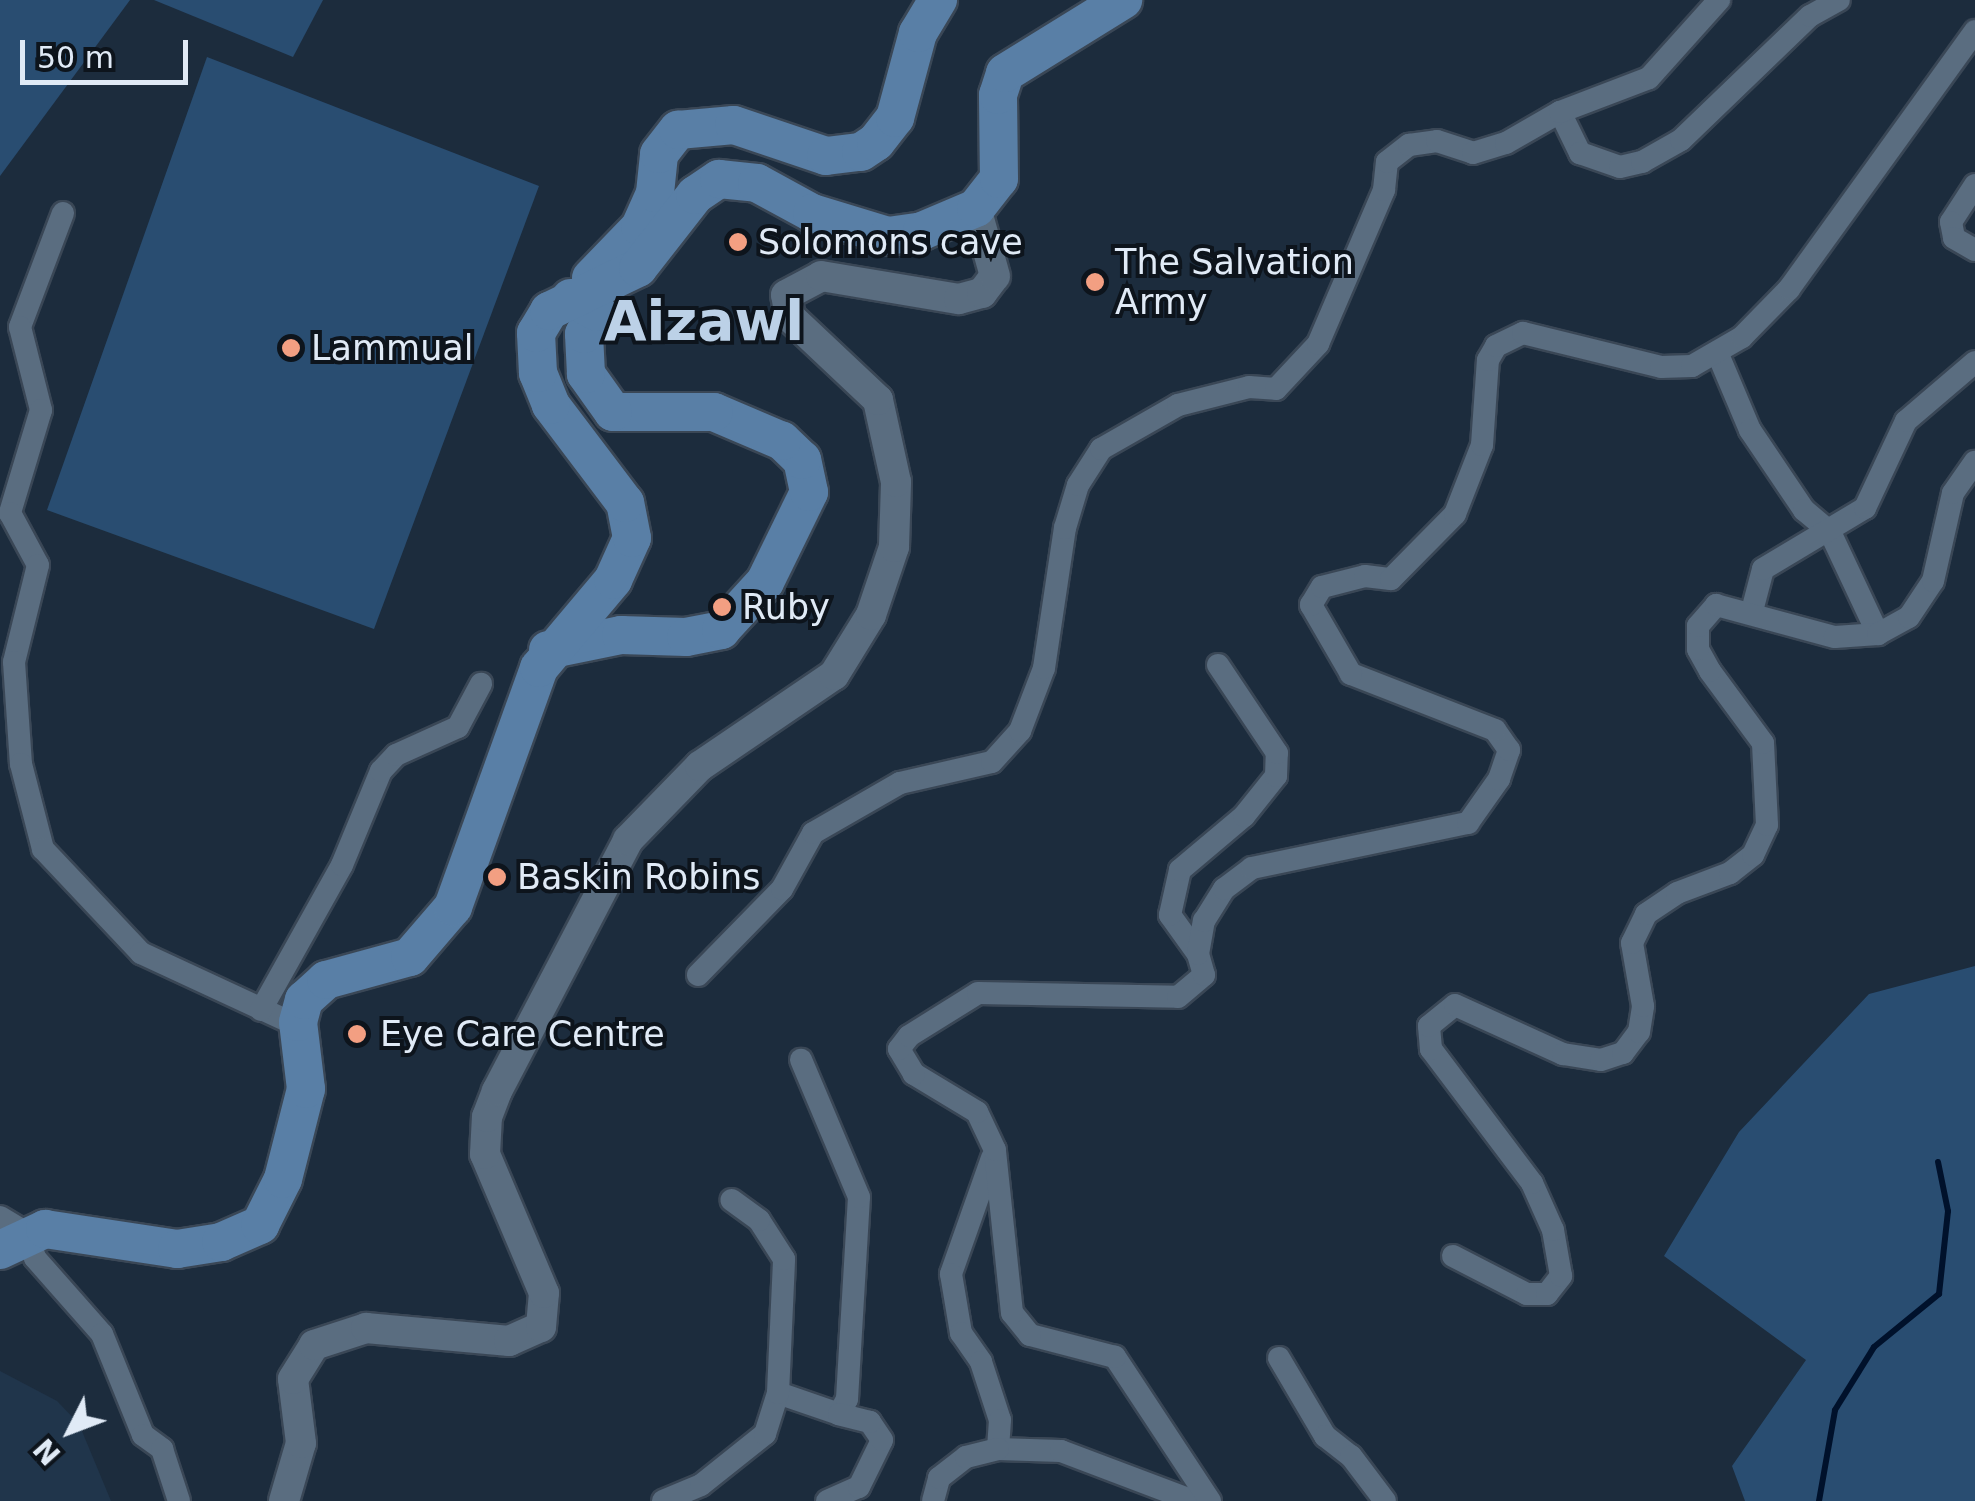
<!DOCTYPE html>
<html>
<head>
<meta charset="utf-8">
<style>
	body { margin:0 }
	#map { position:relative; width:1975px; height:1501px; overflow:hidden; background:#1c2c3d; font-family:"DejaVu Sans",sans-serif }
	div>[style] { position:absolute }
	.built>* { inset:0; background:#20354b }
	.green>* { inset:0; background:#294d71 }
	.stream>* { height:6px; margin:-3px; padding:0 3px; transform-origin:3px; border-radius:3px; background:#00112b }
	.roads { filter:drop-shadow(2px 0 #3a4756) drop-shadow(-2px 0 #3a4756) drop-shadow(0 2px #3a4756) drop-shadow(0 -2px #3a4756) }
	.minor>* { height:22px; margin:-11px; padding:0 11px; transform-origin:11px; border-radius:11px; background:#5a6d80 }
	.tertiary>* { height:30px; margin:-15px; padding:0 15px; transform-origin:15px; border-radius:15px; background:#5a6d80 }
	.primary>* { height:38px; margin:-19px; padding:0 19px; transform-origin:19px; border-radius:19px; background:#597fa6 }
	.dots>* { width:28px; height:28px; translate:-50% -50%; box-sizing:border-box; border:5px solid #0d141c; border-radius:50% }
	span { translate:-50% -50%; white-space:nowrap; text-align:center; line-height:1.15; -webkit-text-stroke:8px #0d141c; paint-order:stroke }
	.poi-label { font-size:35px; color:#e0eaf6 }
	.left { translate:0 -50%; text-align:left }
	.town-label { font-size:55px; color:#bcd1e7; font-weight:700 }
	.north { position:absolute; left:20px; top:1381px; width:100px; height:100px; -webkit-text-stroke:8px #0d141c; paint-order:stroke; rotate:228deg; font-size:28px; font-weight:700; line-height:40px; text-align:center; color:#e0eaf6 }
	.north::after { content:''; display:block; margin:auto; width:35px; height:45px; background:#e0eaf6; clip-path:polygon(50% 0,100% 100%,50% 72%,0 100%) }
	.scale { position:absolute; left:20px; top:40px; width:168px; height:45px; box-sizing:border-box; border:5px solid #e0eaf6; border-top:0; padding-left:12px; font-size:30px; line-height:35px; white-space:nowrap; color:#e0eaf6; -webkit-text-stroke:8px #0d141c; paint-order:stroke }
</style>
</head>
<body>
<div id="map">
	<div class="built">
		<div style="clip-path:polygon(0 1371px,57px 1401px,79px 1424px,111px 1501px,0 1501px)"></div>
	</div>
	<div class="green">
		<div style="clip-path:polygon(0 0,130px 0,0 176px)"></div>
		<div style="clip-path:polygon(154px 0,323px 0,293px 57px)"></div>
		<div style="clip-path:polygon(207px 57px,539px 186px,374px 629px,47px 510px)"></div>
		<div style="clip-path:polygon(1975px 966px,1975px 1501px,1745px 1501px,1732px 1466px,1806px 1360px,1664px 1256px,1739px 1132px,1869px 994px)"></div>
	</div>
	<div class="stream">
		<div style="left:1819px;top:1501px;width:92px;rotate:-80deg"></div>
		<div style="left:1835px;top:1410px;width:74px;rotate:-58.2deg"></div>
		<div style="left:1874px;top:1347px;width:84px;rotate:-39.2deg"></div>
		<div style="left:1939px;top:1294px;width:83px;rotate:-83.8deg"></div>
		<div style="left:1948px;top:1211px;width:50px;rotate:-101.5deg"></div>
	</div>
	<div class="roads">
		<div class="minor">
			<div style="left:1560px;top:112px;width:46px;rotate:64deg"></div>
			<div style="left:1580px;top:153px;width:42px;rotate:19.3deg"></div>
			<div style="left:1620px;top:167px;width:23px;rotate:-13deg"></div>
			<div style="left:1642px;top:162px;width:45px;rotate:-29.4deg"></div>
			<div style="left:1681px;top:140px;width:179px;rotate:-43.9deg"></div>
			<div style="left:1810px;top:16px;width:33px;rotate:-29deg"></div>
			<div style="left:1975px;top:185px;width:44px;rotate:123deg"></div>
			<div style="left:1951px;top:222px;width:16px;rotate:79deg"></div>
			<div style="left:1954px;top:238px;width:24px;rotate:30deg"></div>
			<div style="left:63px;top:213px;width:122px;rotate:110.7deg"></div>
			<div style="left:20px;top:327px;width:86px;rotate:75.8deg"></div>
			<div style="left:41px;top:410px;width:108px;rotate:106.8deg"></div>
			<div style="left:10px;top:513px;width:59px;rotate:61.7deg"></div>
			<div style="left:38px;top:565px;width:100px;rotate:103.9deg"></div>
			<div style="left:14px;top:662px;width:102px;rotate:86.1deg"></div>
			<div style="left:21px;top:764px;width:88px;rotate:75.5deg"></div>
			<div style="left:43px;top:849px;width:143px;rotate:46.7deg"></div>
			<div style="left:141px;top:953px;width:173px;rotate:24.9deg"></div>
			<div style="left:1717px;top:352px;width:85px;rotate:67.1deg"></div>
			<div style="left:1750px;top:430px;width:97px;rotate:56deg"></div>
			<div style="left:1804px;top:510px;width:34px;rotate:40deg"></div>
			<div style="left:1830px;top:532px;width:113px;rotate:64.8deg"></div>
			<div style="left:1752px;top:611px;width:43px;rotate:-75.3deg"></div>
			<div style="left:1763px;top:569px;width:119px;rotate:-30.9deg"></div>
			<div style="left:1865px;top:508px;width:96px;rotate:-64.8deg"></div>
			<div style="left:1906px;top:421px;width:91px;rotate:-40.5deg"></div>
			<div style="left:1198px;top:954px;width:48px;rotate:-125.7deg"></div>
			<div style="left:1170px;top:915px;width:46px;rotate:-77.5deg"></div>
			<div style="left:1180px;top:870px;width:84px;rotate:-40.2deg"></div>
			<div style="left:1244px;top:816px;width:51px;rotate:-51.3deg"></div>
			<div style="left:1276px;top:776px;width:23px;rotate:-88deg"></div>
			<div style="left:1277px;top:753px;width:106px;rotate:-123.8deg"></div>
			<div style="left:698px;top:975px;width:120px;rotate:-45.7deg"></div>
			<div style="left:782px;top:889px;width:64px;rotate:-61deg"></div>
			<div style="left:813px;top:833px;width:100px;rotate:-29.9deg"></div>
			<div style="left:900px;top:783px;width:94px;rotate:-12.9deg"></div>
			<div style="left:992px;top:762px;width:42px;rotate:-47.9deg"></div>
			<div style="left:1020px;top:731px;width:67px;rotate:-69.1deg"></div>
			<div style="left:1044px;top:668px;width:142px;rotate:-81.5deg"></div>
			<div style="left:1065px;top:528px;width:45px;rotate:-73.2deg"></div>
			<div style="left:1078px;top:485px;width:43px;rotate:-57.4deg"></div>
			<div style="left:1101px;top:449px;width:89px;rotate:-29.7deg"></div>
			<div style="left:1178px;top:405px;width:73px;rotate:-14.2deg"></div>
			<div style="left:1249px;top:387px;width:27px;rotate:4deg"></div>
			<div style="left:1276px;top:389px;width:62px;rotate:-47deg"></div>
			<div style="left:1318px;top:344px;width:168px;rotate:-66.8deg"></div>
			<div style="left:1384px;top:190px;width:28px;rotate:-84deg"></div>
			<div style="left:1387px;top:162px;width:28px;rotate:-38deg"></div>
			<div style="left:1409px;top:145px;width:28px;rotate:-8deg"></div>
			<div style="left:1437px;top:141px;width:38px;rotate:18deg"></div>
			<div style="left:1473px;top:153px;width:34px;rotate:-17deg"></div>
			<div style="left:1506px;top:143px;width:62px;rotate:-29.9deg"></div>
			<div style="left:1560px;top:112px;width:95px;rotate:-20.9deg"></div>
			<div style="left:1649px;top:78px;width:105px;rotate:-48.1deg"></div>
			<div style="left:261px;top:1010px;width:166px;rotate:-60.8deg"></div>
			<div style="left:342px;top:865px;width:102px;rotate:-67.5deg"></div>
			<div style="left:381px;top:771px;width:22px;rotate:-47deg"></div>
			<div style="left:396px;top:755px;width:68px;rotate:-24.3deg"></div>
			<div style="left:458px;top:727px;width:49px;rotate:-61.9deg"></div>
			<div style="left:992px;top:1158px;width:123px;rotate:109.5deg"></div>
			<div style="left:951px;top:1274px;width:60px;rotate:80.4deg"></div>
			<div style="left:961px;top:1333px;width:35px;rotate:55deg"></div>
			<div style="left:981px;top:1362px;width:61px;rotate:71.9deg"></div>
			<div style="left:1000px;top:1420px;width:29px;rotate:94deg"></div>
			<div style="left:998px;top:1449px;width:63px;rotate:1.8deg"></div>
			<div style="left:1061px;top:1451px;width:141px;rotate:20.7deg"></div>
			<div style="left:0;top:1217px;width:31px;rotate:31deg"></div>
			<div style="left:27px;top:1233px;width:26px;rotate:72deg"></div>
			<div style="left:35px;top:1258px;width:101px;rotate:48.6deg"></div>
			<div style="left:102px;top:1334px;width:109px;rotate:67.9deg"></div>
			<div style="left:143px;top:1435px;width:24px;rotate:36deg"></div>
			<div style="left:162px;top:1449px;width:55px;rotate:71.9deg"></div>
			<div style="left:1453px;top:1256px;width:83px;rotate:27.2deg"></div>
			<div style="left:1527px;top:1294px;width:20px"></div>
			<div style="left:1547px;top:1294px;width:23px;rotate:-52deg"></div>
			<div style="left:1561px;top:1276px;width:47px;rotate:-99.9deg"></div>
			<div style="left:1553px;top:1230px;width:51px;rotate:-114.1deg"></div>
			<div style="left:1532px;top:1183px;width:168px;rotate:-127deg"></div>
			<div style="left:1431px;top:1049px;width:23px;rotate:-95deg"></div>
			<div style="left:1429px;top:1026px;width:33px;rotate:-39deg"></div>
			<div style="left:1455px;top:1005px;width:119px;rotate:24.4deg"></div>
			<div style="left:1563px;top:1054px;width:38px;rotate:9deg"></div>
			<div style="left:1601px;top:1060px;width:23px;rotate:-18deg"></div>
			<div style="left:1623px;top:1053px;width:26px;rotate:-53deg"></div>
			<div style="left:1639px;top:1032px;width:26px;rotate:-81deg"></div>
			<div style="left:1643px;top:1006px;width:64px;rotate:-99.9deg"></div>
			<div style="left:1632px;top:943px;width:32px;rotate:-64deg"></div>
			<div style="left:1646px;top:914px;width:37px;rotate:-34deg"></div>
			<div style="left:1677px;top:893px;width:57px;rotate:-20.7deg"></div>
			<div style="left:1730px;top:873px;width:29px;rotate:-38deg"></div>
			<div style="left:1753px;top:855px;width:33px;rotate:-65deg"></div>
			<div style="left:1767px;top:825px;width:82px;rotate:-92.8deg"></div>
			<div style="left:1763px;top:743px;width:89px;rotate:-126.4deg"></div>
			<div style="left:1710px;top:671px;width:25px;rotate:-119deg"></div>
			<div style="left:1698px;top:649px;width:23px;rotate:-90deg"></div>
			<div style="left:1698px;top:626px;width:28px;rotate:-49deg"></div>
			<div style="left:1716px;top:605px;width:123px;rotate:15.1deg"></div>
			<div style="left:1835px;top:637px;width:43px;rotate:-4deg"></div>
			<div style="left:1878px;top:634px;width:35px;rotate:-29deg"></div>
			<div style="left:1909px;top:617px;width:43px;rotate:-56.3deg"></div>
			<div style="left:1933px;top:581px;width:90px;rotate:-77.2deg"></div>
			<div style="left:1953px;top:493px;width:38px;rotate:-55deg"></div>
			<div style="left:1279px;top:1358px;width:91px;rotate:59.5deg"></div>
			<div style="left:1325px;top:1436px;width:33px;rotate:38deg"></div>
			<div style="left:1351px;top:1456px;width:56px;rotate:52.9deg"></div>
			<div style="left:778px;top:1393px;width:65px;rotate:19deg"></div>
			<div style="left:839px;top:1414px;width:17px;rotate:-62deg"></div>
			<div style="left:847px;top:1399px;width:202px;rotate:-86.6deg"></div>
			<div style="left:859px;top:1197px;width:149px;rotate:-112.9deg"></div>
			<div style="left:663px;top:1501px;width:41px;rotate:-22.8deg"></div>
			<div style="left:701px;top:1485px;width:82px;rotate:-38.6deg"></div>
			<div style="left:765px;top:1434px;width:43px;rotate:-72.4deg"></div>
			<div style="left:778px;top:1393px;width:134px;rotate:-87.4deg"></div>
			<div style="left:784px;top:1259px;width:46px;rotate:-122.7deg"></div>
			<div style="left:759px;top:1220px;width:34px;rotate:-144deg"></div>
			<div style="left:827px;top:1501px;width:35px;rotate:-24deg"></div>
			<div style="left:859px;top:1487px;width:52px;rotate:-63.9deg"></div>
			<div style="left:882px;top:1440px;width:22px;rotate:-124deg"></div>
			<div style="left:870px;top:1422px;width:32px;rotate:-166deg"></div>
			<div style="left:933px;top:1501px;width:24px;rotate:-75deg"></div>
			<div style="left:939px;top:1478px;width:34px;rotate:-38deg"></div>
			<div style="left:966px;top:1457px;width:33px;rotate:-14deg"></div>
			<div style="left:1210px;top:1501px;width:173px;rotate:-123.4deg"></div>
			<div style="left:1115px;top:1357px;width:88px;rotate:-165.5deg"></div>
			<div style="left:1030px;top:1335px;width:28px;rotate:-129deg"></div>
			<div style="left:1012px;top:1313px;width:164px;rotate:-96deg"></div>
			<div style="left:995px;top:1150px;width:42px;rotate:-115.3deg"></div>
			<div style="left:977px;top:1112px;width:74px;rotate:-148.9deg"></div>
			<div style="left:914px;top:1074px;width:29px;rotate:-121deg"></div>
			<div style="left:899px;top:1049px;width:16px;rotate:-52deg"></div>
			<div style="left:909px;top:1036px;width:81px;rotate:-31.9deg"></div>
			<div style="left:978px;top:993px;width:200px;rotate:1.1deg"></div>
			<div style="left:1178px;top:997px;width:34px;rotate:-40deg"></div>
			<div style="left:1204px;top:975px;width:22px;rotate:-106deg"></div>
			<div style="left:1198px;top:954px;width:34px;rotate:-80deg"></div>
			<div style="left:1204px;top:921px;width:38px;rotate:-58deg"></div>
			<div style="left:1224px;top:889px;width:35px;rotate:-37deg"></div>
			<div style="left:1252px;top:868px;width:221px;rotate:-11.8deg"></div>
			<div style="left:1468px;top:823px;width:54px;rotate:-54.8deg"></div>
			<div style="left:1499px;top:779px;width:31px;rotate:-71deg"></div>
			<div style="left:1509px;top:750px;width:24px;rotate:-125deg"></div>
			<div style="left:1495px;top:730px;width:155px;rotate:-158.7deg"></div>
			<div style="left:1351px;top:674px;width:80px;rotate:-120.1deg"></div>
			<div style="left:1311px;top:605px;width:21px;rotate:-59deg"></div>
			<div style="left:1322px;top:587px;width:44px;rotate:-14.3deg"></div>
			<div style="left:1365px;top:576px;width:26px;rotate:7deg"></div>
			<div style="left:1391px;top:579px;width:91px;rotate:-45.4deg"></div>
			<div style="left:1455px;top:514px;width:74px;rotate:-68.6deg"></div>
			<div style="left:1482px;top:445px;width:85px;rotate:-86deg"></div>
			<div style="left:1488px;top:360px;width:16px;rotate:-60deg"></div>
			<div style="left:1496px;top:346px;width:30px;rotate:-26deg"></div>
			<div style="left:1523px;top:333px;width:142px;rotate:13.8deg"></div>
			<div style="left:1661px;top:367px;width:31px;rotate:-2deg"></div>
			<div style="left:1692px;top:366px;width:58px;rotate:-30.1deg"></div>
			<div style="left:1742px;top:337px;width:67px;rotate:-45.6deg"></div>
			<div style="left:1789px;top:289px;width:318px;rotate:-54.2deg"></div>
		</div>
		<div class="tertiary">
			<div style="left:284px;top:1501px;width:60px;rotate:-73.7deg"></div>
			<div style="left:301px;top:1443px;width:64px;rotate:-97.1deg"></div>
			<div style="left:293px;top:1379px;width:40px;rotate:-58deg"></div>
			<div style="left:314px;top:1345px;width:55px;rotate:-18.1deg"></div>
			<div style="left:366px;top:1328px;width:144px;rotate:5.2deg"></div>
			<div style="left:509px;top:1341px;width:35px;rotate:-24deg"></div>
			<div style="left:541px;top:1327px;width:34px;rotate:-85deg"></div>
			<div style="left:544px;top:1293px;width:151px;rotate:-113deg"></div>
			<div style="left:485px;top:1154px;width:37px;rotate:-87deg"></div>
			<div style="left:487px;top:1117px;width:28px;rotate:-69deg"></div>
			<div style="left:497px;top:1091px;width:283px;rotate:-62.4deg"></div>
			<div style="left:628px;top:840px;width:103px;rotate:-45.8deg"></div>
			<div style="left:700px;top:766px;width:162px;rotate:-34.2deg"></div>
			<div style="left:834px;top:675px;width:70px;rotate:-58.3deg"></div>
			<div style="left:871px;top:615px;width:72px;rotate:-71.3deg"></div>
			<div style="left:894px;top:547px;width:65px;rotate:-88.2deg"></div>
			<div style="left:896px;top:482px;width:84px;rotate:-102.4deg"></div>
			<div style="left:878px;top:400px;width:121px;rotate:-136.7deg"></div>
			<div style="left:790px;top:317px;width:22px;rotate:-100deg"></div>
			<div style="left:786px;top:295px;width:40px;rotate:-28deg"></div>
			<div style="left:821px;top:276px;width:140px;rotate:9.5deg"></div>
			<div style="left:959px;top:299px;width:24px;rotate:-15deg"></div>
			<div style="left:982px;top:293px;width:21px;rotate:-53deg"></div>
			<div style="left:995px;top:276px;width:71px;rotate:-105.6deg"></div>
		</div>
		<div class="primary">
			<div style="left:591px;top:278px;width:71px;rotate:-46.1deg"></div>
			<div style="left:640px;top:227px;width:37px;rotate:-66deg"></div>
			<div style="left:655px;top:193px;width:39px;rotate:-84deg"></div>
			<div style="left:659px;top:154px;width:31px;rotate:-52deg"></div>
			<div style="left:678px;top:130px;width:56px;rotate:-5.1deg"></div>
			<div style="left:734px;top:125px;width:97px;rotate:18.6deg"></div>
			<div style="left:826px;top:156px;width:35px;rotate:-7deg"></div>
			<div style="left:861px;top:152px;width:18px;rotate:-34deg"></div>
			<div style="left:876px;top:142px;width:31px;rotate:-52deg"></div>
			<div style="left:895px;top:118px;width:88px;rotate:-74.9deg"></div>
			<div style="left:918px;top:33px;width:39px;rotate:-59deg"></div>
			<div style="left:548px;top:650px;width:75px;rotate:-11.6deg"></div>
			<div style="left:621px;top:635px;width:65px;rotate:1.8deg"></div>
			<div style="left:686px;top:637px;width:36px;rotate:-11deg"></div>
			<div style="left:721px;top:630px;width:65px;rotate:-47.5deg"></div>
			<div style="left:765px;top:582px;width:100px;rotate:-63.9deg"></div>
			<div style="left:809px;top:492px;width:33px;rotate:-102deg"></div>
			<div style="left:802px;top:460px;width:28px;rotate:-136deg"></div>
			<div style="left:782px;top:441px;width:74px;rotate:-156.9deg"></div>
			<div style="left:714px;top:412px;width:101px;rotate:180deg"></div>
			<div style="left:613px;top:412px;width:47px;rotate:-125.4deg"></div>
			<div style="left:586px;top:374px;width:40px;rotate:-92.9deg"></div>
			<div style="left:584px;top:334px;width:26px;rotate:-59deg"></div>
			<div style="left:597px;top:312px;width:30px;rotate:-152deg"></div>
			<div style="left:0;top:1250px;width:50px;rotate:-25deg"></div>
			<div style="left:45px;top:1229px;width:134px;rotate:8.6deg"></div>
			<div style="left:177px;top:1249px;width:45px;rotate:-9deg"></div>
			<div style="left:221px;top:1242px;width:43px;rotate:-23.6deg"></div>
			<div style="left:260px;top:1225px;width:51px;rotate:-63.4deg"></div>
			<div style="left:283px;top:1179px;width:93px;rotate:-75.7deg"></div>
			<div style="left:306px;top:1089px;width:67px;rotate:-96.8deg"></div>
			<div style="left:298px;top:1022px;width:23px;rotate:-75deg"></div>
			<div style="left:304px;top:1000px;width:30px;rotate:-42deg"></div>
			<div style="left:326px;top:980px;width:87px;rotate:-15.3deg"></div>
			<div style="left:410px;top:957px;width:66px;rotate:-49.3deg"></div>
			<div style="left:453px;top:907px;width:254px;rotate:-70.2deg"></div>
			<div style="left:539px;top:668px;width:115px;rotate:-49.9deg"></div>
			<div style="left:613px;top:580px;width:46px;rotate:-65.7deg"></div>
			<div style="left:632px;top:538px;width:36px;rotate:-101deg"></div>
			<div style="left:625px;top:503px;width:123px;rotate:-127.1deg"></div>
			<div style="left:551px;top:405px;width:35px;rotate:-112deg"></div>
			<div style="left:538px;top:373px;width:40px;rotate:-92.9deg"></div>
			<div style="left:536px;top:333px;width:26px;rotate:-59deg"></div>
			<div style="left:549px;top:311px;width:99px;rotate:-25.8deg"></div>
			<div style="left:638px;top:268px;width:93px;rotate:-52deg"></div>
			<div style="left:695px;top:195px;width:29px;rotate:-34deg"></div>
			<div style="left:719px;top:179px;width:38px;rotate:6deg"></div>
			<div style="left:757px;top:183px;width:63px;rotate:28.6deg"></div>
			<div style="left:812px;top:213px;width:79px;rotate:16.8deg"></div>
			<div style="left:888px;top:236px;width:34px;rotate:-8deg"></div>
			<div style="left:922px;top:231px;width:59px;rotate:-23.1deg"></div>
			<div style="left:976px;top:208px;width:37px;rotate:-52deg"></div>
			<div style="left:999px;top:179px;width:84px;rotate:-90.7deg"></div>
			<div style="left:998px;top:95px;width:23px;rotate:-72deg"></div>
			<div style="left:1005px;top:73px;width:139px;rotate:-31.7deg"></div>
		</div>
	</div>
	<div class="dots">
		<div style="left:738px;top:242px;background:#f39f82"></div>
		<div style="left:1095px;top:282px;background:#f39f82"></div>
		<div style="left:291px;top:348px;background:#f39f82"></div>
		<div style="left:722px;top:607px;background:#f39f82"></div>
		<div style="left:497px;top:877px;background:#f39f82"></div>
		<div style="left:357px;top:1034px;background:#f39f82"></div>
	</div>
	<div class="poi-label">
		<span class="left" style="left:758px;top:242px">Solomons cave</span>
		<span class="left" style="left:1115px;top:282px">The Salvation<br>Army</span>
		<span class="left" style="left:311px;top:348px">Lammual</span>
		<span class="left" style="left:742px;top:607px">Ruby</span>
		<span class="left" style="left:517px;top:877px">Baskin Robins</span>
		<span class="left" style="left:380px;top:1034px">Eye Care Centre</span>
	</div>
	<div class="town-label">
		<span style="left:704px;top:322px">Aizawl</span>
	</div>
	<div class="north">N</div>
	<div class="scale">50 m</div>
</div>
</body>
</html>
